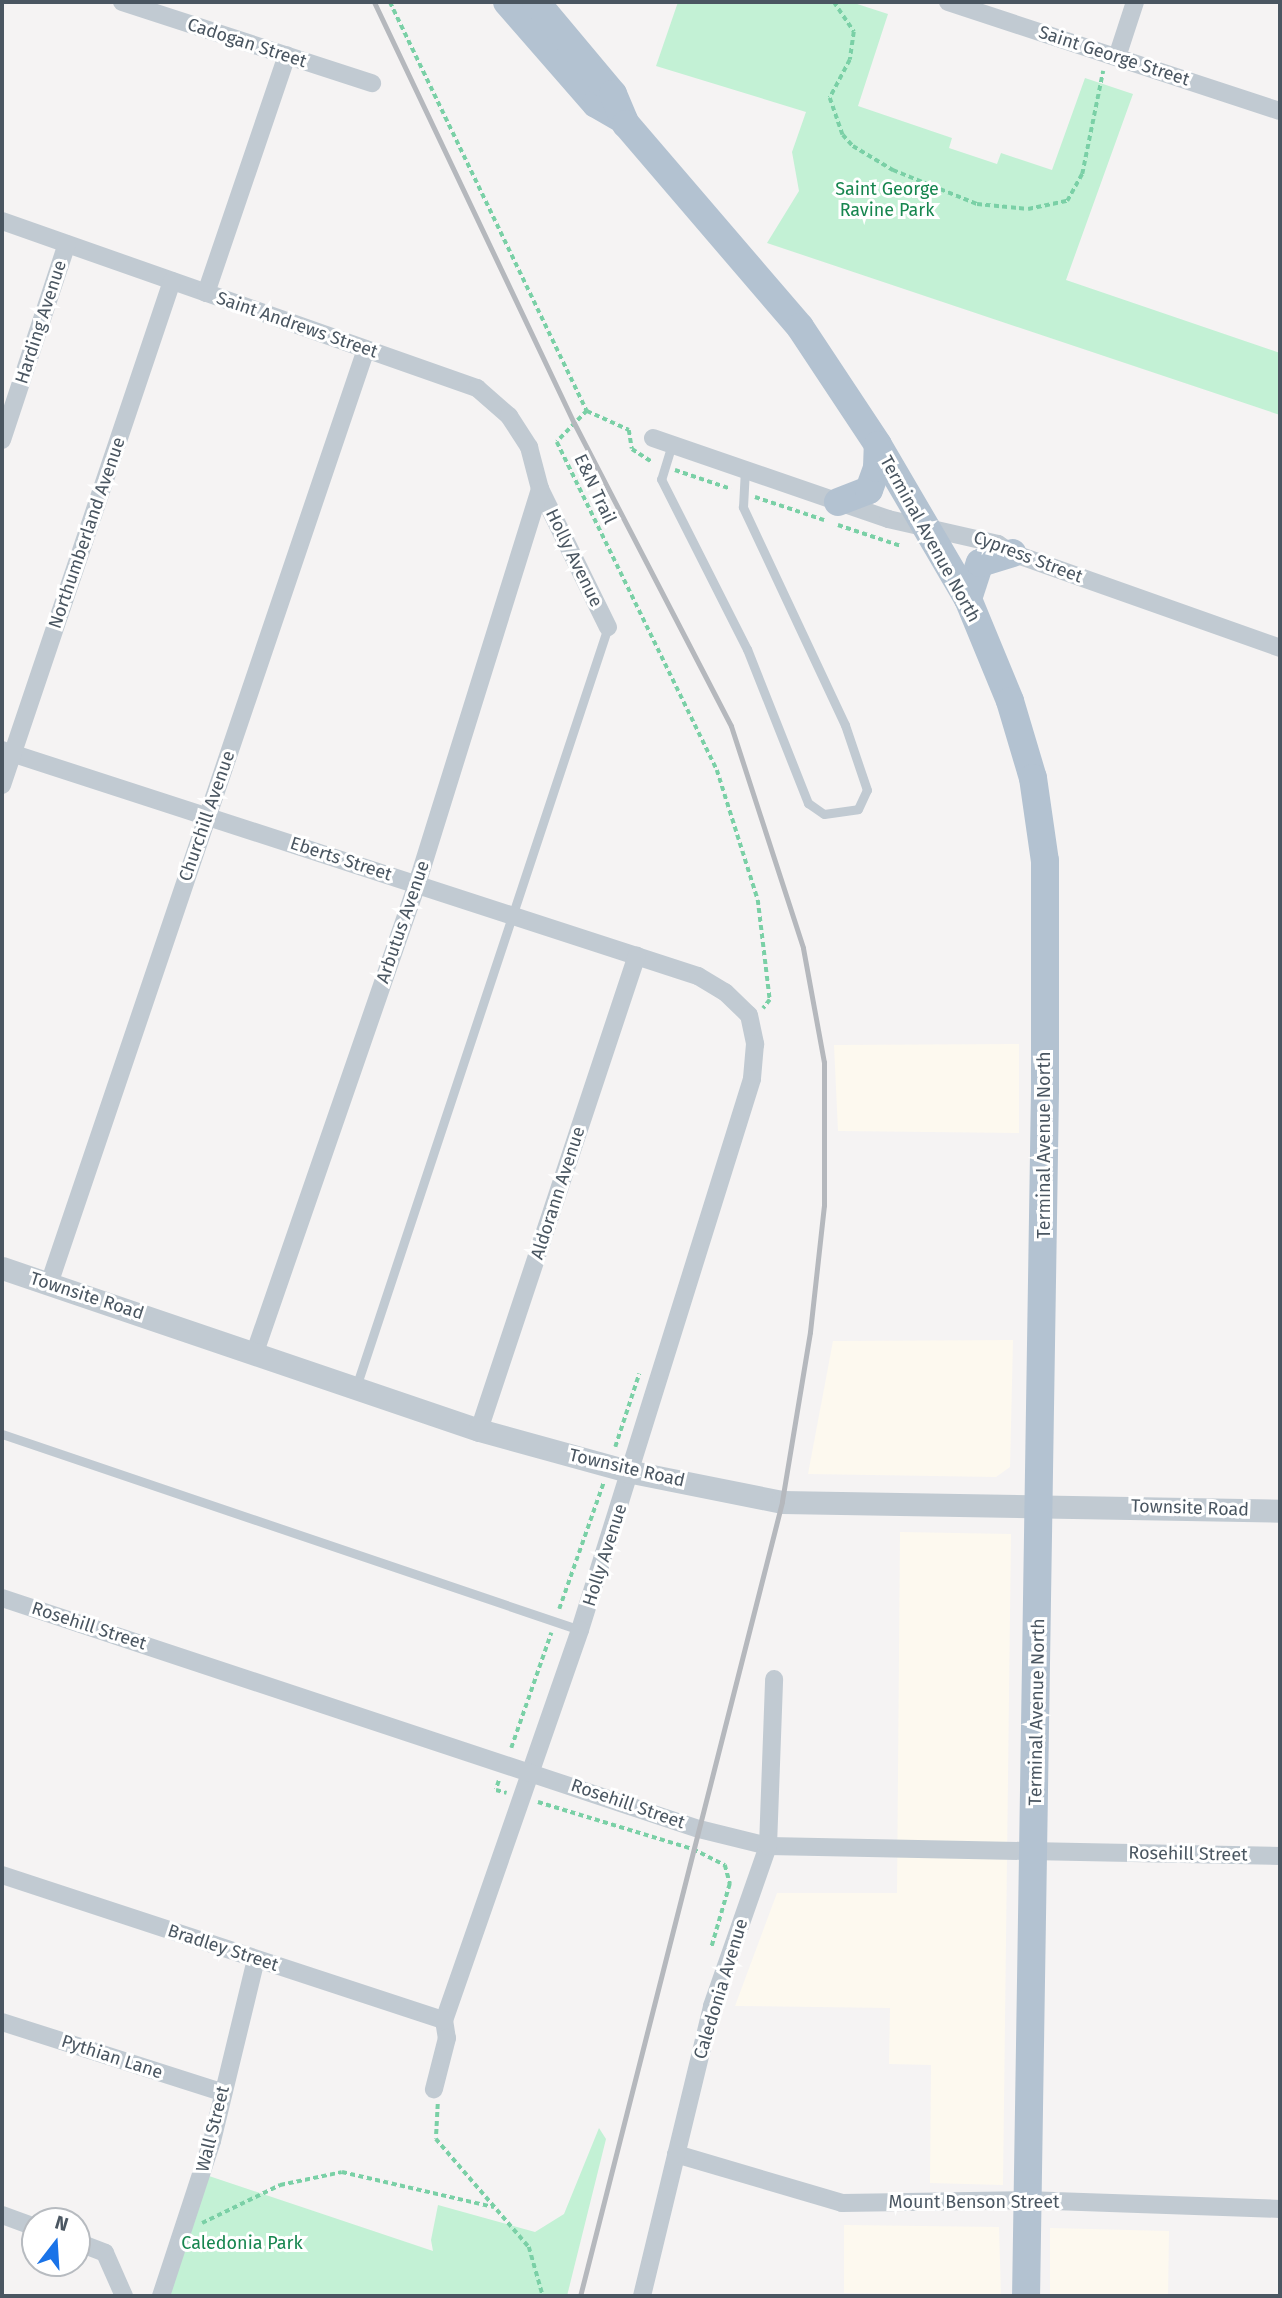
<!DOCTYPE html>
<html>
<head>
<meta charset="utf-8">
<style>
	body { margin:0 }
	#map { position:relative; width:1282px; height:2298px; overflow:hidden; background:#f5f3f3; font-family:"Fira Sans",sans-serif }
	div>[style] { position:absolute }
	.commercial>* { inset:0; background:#fdf9ef }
	.green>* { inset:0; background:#c3f1d5 }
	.path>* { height:3.5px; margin-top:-1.75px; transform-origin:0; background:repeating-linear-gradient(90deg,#7ad0a6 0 5px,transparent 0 8.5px) }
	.service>* { height:9px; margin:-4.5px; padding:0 4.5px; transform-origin:4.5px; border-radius:4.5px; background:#c1cad2 }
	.minor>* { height:18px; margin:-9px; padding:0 9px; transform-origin:9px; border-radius:9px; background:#c1cad2 }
	.tertiary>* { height:23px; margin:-11.5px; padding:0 11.5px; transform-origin:11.5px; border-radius:11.5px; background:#c1cad2 }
	.primary>* { height:28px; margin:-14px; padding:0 14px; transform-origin:14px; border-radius:14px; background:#b3c2d1 }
	.rail>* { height:5px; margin:-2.5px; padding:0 2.5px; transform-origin:2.5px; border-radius:2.5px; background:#b5b8bd }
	span { translate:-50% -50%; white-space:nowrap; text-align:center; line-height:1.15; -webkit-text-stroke:6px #fff; paint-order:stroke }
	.street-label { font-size:18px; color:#4a5661 }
	.park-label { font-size:18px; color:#17864f }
	.frame { position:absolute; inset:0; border:4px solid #4a5661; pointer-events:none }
	.north { position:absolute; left:21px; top:2207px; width:70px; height:70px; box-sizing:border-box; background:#fff; border:2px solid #b7bbc0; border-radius:50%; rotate:17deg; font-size:19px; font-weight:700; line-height:28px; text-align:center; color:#4a5661 }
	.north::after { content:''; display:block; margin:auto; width:24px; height:32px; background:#1a73e8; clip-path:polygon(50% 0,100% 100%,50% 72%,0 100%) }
</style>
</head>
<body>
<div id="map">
	<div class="commercial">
		<div style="clip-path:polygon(1019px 1044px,1019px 1133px,838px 1131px,834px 1045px)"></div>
		<div style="clip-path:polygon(1013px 1340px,1010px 1467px,996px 1477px,808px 1474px,833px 1341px)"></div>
		<div style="clip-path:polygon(900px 1532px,1011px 1534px,1003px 2185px,930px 2183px,931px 2065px,889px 2064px,890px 2008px,735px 2006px,777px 1893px,897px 1893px)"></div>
		<div style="clip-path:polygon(844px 2225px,999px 2227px,1001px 2296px,844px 2293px)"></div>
		<div style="clip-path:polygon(1050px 2228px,1169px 2231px,1168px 2296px,1050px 2296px)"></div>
	</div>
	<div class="green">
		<div style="clip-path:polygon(678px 2px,851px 2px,888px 14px,858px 106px,952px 138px,949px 148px,997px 164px,1001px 153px,1052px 170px,1085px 78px,1133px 94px,1066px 280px,1280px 353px,1280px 415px,767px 243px,799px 191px,792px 152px,806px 112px,656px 66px)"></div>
		<div style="clip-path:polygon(599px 2128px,606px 2139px,567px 2296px,169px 2296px,209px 2176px,433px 2251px,431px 2240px,438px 2205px,535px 2232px,564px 2214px)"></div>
	</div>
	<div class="path">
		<div style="left:390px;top:2px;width:454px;rotate:64.3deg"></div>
		<div style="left:587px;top:411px;width:43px;rotate:134.1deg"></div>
		<div style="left:557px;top:442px;width:365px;rotate:64deg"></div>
		<div style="left:717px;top:770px;width:136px;rotate:72.5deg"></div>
		<div style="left:758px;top:900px;width:101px;rotate:83.2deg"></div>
		<div style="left:770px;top:1000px;width:11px;rotate:128deg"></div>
		<div style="left:834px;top:2px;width:36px;rotate:56deg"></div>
		<div style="left:854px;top:32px;width:28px;rotate:98deg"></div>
		<div style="left:850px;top:60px;width:43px;rotate:117.8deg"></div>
		<div style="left:830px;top:98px;width:39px;rotate:71deg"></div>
		<div style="left:843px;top:135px;width:15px;rotate:48deg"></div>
		<div style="left:853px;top:146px;width:47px;rotate:31deg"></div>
		<div style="left:893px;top:170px;width:91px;rotate:22deg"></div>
		<div style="left:977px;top:204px;width:51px;rotate:5.6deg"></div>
		<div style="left:1028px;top:209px;width:40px;rotate:-12deg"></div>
		<div style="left:1067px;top:201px;width:31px;rotate:-61deg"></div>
		<div style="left:1082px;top:174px;width:105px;rotate:-78.5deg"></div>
		<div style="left:587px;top:411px;width:46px;rotate:24.3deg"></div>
		<div style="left:629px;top:430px;width:19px;rotate:81deg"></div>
		<div style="left:632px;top:449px;width:24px;rotate:33deg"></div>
		<div style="left:675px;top:470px;width:59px;rotate:18.7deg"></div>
		<div style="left:755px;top:497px;width:73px;rotate:18.4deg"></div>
		<div style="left:838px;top:525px;width:66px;rotate:18.4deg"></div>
		<div style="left:615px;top:1447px;width:77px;rotate:-71.8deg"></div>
		<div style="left:559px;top:1609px;width:133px;rotate:-70.6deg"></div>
		<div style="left:511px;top:1748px;width:122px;rotate:-70.8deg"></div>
		<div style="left:499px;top:1781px;width:9px;rotate:108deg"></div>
		<div style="left:496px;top:1790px;width:11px;rotate:15deg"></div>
		<div style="left:538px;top:1802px;width:162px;rotate:16.9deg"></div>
		<div style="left:693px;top:1849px;width:36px;rotate:27deg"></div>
		<div style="left:725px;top:1865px;width:20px;rotate:75deg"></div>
		<div style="left:730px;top:1884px;width:65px;rotate:106.2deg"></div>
		<div style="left:438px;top:2104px;width:35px;rotate:93deg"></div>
		<div style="left:436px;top:2139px;width:143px;rotate:49.3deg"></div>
		<div style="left:529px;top:2247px;width:51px;rotate:74.1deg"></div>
		<div style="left:202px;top:2223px;width:87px;rotate:-26deg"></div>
		<div style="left:280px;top:2185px;width:63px;rotate:-11.8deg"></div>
		<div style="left:342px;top:2172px;width:156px;rotate:13deg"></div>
	</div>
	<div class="service">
		<div style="left:672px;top:444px;width:37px;rotate:107deg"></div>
		<div style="left:661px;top:479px;width:191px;rotate:63.2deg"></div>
		<div style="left:747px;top:649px;width:166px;rotate:68.4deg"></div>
		<div style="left:808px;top:803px;width:19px;rotate:35deg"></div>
		<div style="left:824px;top:814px;width:34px;rotate:-8deg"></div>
		<div style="left:858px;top:809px;width:21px;rotate:-65deg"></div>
		<div style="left:867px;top:790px;width:69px;rotate:-108.7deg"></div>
		<div style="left:845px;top:725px;width:241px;rotate:-115.1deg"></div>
		<div style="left:743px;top:507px;width:37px;rotate:-87deg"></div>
		<div style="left:356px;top:1387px;width:801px;rotate:-71.66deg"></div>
		<div style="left:2px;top:1434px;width:610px;rotate:18.73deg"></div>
	</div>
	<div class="minor">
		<div style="left:122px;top:2px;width:263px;rotate:18deg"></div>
		<div style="left:948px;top:2px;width:349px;rotate:18.2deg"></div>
		<div style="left:1117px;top:57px;width:58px;rotate:-71.9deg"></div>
		<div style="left:2px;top:221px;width:504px;rotate:19.37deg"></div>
		<div style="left:477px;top:388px;width:43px;rotate:41.2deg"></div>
		<div style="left:509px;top:416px;width:37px;rotate:57deg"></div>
		<div style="left:529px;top:447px;width:43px;rotate:75.3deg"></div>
		<div style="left:540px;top:489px;width:154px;rotate:63.8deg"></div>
		<div style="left:206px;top:293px;width:251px;rotate:-71.2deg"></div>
		<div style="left:653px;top:438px;width:249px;rotate:19deg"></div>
		<div style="left:888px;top:519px;width:113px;rotate:12.8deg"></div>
		<div style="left:998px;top:544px;width:17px;rotate:33deg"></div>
		<div style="left:1012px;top:553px;width:284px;rotate:19.5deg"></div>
		<div style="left:2px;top:440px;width:206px;rotate:-71.7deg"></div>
		<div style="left:2px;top:750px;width:732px;rotate:17.99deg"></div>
		<div style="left:698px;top:976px;width:31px;rotate:31deg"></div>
		<div style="left:725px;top:992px;width:33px;rotate:44deg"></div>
		<div style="left:749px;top:1015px;width:30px;rotate:78deg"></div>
		<div style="left:755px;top:1044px;width:35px;rotate:95deg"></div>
		<div style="left:752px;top:1079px;width:577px;rotate:107.34deg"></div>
		<div style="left:580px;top:1630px;width:413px;rotate:109.2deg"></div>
		<div style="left:444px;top:2020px;width:18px;rotate:81deg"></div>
		<div style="left:447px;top:2038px;width:53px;rotate:104.3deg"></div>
		<div style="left:2px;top:785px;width:532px;rotate:-71.36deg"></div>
		<div style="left:49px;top:1284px;width:987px;rotate:-71.27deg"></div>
		<div style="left:255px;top:1352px;width:495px;rotate:-70.9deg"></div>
		<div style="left:417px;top:884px;width:414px;rotate:-72.7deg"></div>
		<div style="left:479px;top:1430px;width:500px;rotate:-71.6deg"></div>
		<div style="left:2px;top:1598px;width:734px;rotate:18.34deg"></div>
		<div style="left:699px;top:1829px;width:71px;rotate:13.8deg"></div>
		<div style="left:768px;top:1846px;width:512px;rotate:1.12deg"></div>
		<div style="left:2px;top:1875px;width:465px;rotate:18.2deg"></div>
		<div style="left:2px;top:2022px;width:231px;rotate:17.7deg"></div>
		<div style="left:676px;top:2154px;width:173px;rotate:16.4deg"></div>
		<div style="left:842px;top:2203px;width:183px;rotate:-0.9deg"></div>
		<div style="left:1025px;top:2200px;width:255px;rotate:2deg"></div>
		<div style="left:2px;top:2215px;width:35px;rotate:20deg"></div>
		<div style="left:77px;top:2242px;width:30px;rotate:21deg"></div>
		<div style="left:105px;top:2253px;width:47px;rotate:66.2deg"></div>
		<div style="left:161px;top:2296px;width:163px;rotate:-71.8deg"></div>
		<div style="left:212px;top:2141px;width:187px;rotate:-76.4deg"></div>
		<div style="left:642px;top:2296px;width:298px;rotate:-76.4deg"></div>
		<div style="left:712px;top:2006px;width:170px;rotate:-70.7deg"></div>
		<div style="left:768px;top:1846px;width:167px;rotate:-87.9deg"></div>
	</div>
	<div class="tertiary">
		<div style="left:2px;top:1268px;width:504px;rotate:18.76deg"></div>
		<div style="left:479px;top:1430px;width:159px;rotate:15.4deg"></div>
		<div style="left:632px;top:1472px;width:153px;rotate:11.3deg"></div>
		<div style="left:782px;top:1502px;width:498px;rotate:1deg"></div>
	</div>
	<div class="primary">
		<div style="left:507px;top:2px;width:135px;rotate:48.9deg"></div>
		<div style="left:596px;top:104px;width:32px;rotate:30deg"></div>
		<div style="left:536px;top:2px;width:120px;rotate:50.1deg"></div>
		<div style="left:613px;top:94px;width:33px;rotate:67deg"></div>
		<div style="left:626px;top:124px;width:267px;rotate:49.4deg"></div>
		<div style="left:800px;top:327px;width:141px;rotate:56.5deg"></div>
		<div style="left:878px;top:445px;width:178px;rotate:59.7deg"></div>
		<div style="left:968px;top:599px;width:110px;rotate:67.6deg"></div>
		<div style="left:1010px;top:701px;width:80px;rotate:73.4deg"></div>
		<div style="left:1033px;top:778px;width:84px;rotate:81.8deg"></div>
		<div style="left:1045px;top:861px;width:229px;rotate:90deg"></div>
		<div style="left:1045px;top:1090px;width:1206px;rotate:90.9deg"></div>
		<div style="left:838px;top:502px;width:33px;rotate:-21deg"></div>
		<div style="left:869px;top:490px;width:23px;rotate:-70deg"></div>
		<div style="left:877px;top:468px;width:23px;rotate:-88deg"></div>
		<div style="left:968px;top:599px;width:38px;rotate:-72deg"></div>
		<div style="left:980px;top:563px;width:34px;rotate:-17deg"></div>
	</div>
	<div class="rail">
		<div style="left:374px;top:2px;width:466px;rotate:64.6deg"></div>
		<div style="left:574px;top:423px;width:341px;rotate:62.6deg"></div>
		<div style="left:731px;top:726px;width:233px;rotate:72deg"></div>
		<div style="left:803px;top:948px;width:116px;rotate:79.6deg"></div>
		<div style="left:824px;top:1062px;width:143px;rotate:90deg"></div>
		<div style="left:824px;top:1205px;width:128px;rotate:96.3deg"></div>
		<div style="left:810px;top:1332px;width:172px;rotate:99.4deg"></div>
		<div style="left:782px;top:1502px;width:819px;rotate:104.27deg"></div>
	</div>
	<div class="street-label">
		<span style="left:247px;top:43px;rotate:18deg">Cadogan Street</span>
		<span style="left:1114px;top:56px;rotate:18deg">Saint George Street</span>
		<span style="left:41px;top:322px;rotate:-72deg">Harding Avenue</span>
		<span style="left:297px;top:325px;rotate:19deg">Saint Andrews Street</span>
		<span style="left:595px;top:489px;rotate:65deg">E&amp;N Trail</span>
		<span style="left:87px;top:533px;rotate:-71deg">Northumberland Avenue</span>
		<span style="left:930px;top:539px;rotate:61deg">Terminal Avenue North</span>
		<span style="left:1028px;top:557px;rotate:21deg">Cypress Street</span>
		<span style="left:574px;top:558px;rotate:64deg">Holly Avenue</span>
		<span style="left:207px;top:816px;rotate:-71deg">Churchill Avenue</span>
		<span style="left:341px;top:859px;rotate:18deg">Eberts Street</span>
		<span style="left:403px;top:922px;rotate:-71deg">Arbutus Avenue</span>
		<span style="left:1044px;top:1145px;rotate:-90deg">Terminal Avenue North</span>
		<span style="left:558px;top:1193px;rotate:-72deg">Aldorann Avenue</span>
		<span style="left:87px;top:1296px;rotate:18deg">Townsite Road</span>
		<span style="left:627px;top:1468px;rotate:13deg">Townsite Road</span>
		<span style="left:1190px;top:1508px;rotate:2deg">Townsite Road</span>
		<span style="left:605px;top:1555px;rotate:-72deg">Holly Avenue</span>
		<span style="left:89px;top:1626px;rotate:18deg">Rosehill Street</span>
		<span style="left:1037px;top:1712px;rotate:-89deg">Terminal Avenue North</span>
		<span style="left:628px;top:1804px;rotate:19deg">Rosehill Street</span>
		<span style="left:1188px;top:1854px;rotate:1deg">Rosehill Street</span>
		<span style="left:223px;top:1948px;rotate:18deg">Bradley Street</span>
		<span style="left:721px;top:1989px;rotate:-73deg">Caledonia Avenue</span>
		<span style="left:112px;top:2057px;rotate:18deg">Pythian Lane</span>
		<span style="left:213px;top:2129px;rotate:-76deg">Wall Street</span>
		<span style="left:974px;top:2202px">Mount Benson Street</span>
	</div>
	<div class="park-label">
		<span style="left:887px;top:200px">Saint George<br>Ravine Park</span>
		<span style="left:242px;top:2243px">Caledonia Park</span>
	</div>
	<div class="frame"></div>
	<div class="north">N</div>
</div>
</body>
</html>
